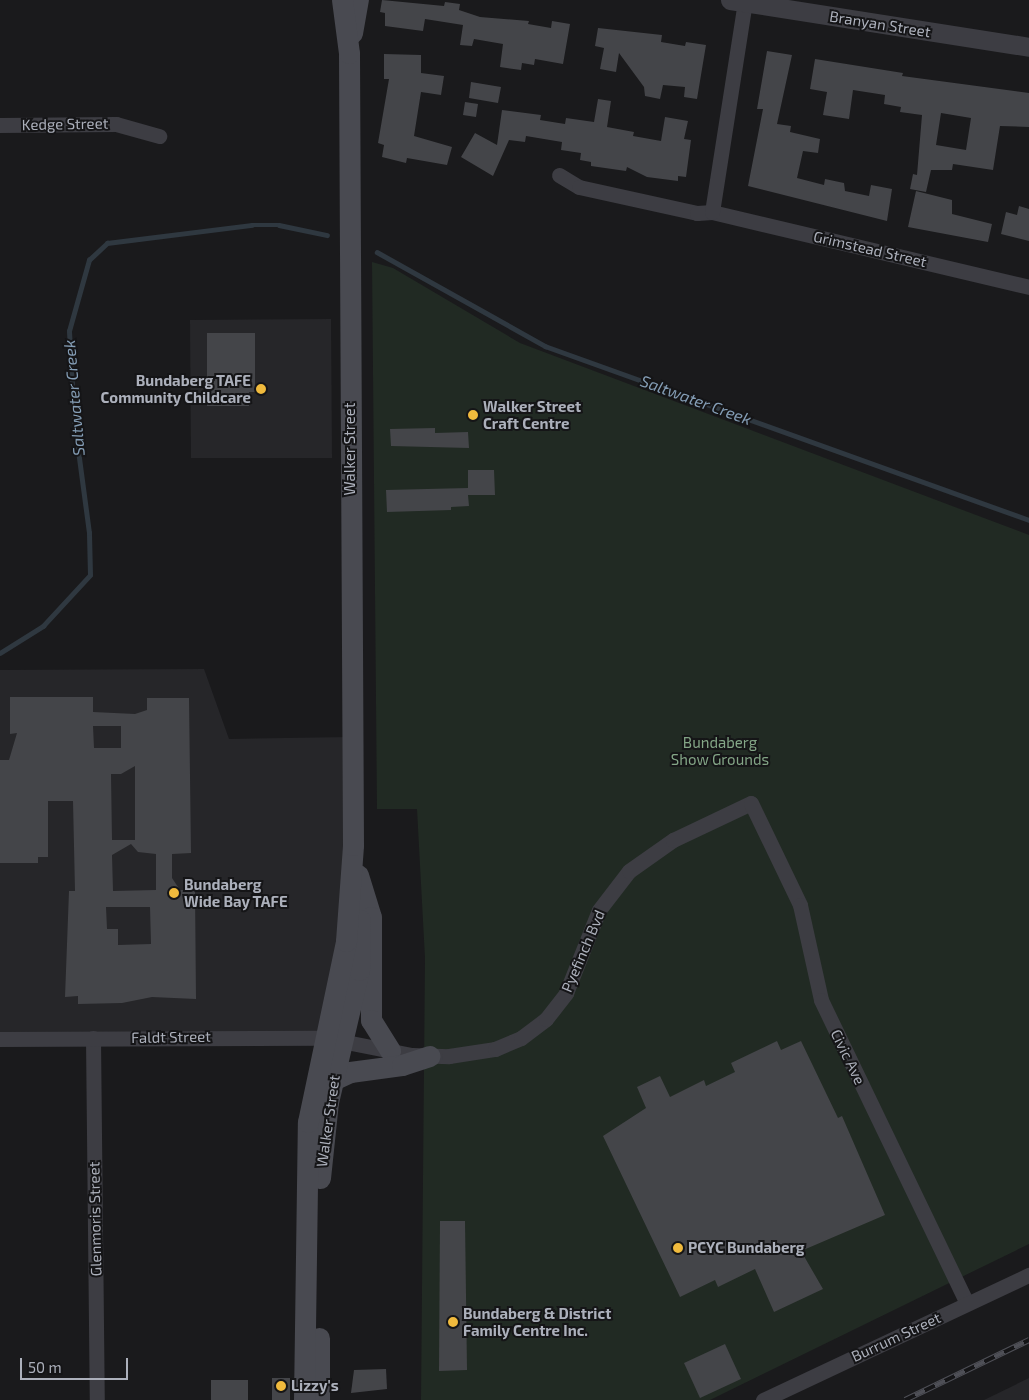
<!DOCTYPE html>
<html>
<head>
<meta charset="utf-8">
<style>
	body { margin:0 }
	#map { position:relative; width:1029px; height:1400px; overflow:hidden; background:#1a1a1c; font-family:"Exo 2",sans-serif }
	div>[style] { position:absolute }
	.built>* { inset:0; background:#262629 }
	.green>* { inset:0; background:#212a23 }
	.stream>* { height:4.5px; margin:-2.25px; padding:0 2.25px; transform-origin:2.25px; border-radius:2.25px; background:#2f3840 }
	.building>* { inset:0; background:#444549 }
	.minor>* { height:15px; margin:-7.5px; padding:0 7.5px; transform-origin:7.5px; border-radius:7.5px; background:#3d3d43 }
	.tertiary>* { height:19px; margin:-9.5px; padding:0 9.5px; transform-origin:9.5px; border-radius:9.5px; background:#3d3d43 }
	.secondary>* { height:21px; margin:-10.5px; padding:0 10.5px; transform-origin:10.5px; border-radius:10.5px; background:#494a51 }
	.rail>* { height:5.5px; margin-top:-2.75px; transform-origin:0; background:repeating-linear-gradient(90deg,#151517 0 11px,#4e4f56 0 22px); box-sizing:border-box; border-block:1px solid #4e4f56 }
	.dots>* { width:14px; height:14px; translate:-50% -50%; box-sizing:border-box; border:2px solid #151517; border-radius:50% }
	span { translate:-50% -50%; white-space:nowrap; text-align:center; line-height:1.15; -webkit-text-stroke:4px #151517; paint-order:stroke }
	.street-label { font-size:15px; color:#acb0bb }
	.poi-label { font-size:15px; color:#acb0bb; font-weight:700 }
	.right { translate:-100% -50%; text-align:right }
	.left { translate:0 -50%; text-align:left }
	.park-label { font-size:15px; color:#84a687 }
	.water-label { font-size:16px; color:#849db5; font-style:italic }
	.scale { position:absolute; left:20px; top:1358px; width:108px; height:22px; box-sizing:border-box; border:2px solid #acb0bb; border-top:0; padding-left:6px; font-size:15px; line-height:18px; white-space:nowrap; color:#acb0bb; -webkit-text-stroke:4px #151517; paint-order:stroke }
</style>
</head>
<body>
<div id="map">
	<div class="built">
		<div style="clip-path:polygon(331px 319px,332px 458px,191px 458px,190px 320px)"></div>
		<div style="clip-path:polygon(204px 669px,229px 739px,350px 737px,351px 845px,323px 1036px,0 1037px,0 670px)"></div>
		<div style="clip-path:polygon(1029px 1378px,1029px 1400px,984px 1400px)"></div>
	</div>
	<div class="green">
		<div style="clip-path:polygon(372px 262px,393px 268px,520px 343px,1029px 535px,1029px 1244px,710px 1400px,421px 1400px,425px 958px,417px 809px,377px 809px)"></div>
	</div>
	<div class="stream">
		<div style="left:377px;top:252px;width:193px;rotate:29.2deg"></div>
		<div style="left:545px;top:346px;width:514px;rotate:19.77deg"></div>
		<div style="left:0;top:653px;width:51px;rotate:-32.1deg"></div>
		<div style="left:43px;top:626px;width:69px;rotate:-47.3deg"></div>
		<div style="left:90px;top:575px;width:42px;rotate:-91.4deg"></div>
		<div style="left:89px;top:533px;width:113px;rotate:-97.6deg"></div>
		<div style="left:74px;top:421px;width:90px;rotate:-93.2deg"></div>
		<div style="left:69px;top:331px;width:74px;rotate:-74.3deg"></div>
		<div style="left:89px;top:260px;width:25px;rotate:-43deg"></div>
		<div style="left:107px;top:243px;width:146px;rotate:-7.1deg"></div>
		<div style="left:252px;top:225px;width:27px"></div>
		<div style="left:279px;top:225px;width:49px;rotate:11.8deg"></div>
	</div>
	<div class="building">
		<div style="clip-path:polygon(382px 0,444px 6px,445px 2px,460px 4px,459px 10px,480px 17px,529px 21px,528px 24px,551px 28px,552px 21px,570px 24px,563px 64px,535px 59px,534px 65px,522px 63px,521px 70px,500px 67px,503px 44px,474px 39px,472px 46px,460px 45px,463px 25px,425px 19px,423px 31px,385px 26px,385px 13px,380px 12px)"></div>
		<div style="clip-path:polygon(598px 28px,662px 35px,661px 42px,685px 46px,686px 42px,706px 45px,697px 99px,684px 97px,685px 87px,663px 85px,660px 99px,645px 96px,644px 87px,619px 53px,616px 72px,600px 69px,604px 48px,595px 46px)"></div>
		<div style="clip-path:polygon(767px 51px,792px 55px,777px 124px,791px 126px,790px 132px,820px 139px,818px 153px,803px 151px,797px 178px,824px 185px,825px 179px,844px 183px,845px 191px,869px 196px,871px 185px,892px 189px,887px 221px,748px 186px,763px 109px,757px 109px)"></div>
		<div style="clip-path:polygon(384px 54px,421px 55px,421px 73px,444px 76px,441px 95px,421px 92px,414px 136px,452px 147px,447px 165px,407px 158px,406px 163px,382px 157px,384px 145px,378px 143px,389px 79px,384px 79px)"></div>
		<div style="clip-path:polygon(evenodd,815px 59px,903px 73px,902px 76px,1029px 93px,1029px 127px,1000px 126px,993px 170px,953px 164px,952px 170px,931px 170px,926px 192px,910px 189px,913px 174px,917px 175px,922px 115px,900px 112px,901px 107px,884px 104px,885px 95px,853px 90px,849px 119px,823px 115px,827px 92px,810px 89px,815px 59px,941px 113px,971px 118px,966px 150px,936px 145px,941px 113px)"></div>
		<div style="clip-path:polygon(471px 82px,501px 87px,498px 103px,469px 98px)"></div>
		<div style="clip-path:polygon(598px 99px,611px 101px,607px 127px,634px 132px,633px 136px,661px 141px,665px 117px,688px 121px,684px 139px,691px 140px,686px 177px,678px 176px,678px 181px,647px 177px,627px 167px,626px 171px,591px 166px,591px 162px,580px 160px,581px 153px,561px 150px,562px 142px,526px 136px,525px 142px,509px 140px,493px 176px,461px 157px,475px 133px,497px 145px,502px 110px,541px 115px,540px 120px,565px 124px,566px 118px,594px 122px)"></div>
		<div style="clip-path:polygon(465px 102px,478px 104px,476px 117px,463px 115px)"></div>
		<div style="clip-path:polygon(916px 191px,952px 200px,952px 214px,992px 224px,988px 242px,908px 227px)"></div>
		<div style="clip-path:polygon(1019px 206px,1029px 209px,1029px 241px,1001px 234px,1006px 212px,1017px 215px)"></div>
		<div style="clip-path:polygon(207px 333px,255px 333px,255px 392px,249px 392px,249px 406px,207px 406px)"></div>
		<div style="clip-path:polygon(435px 428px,435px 433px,468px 432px,469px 448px,391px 446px,390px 429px)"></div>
		<div style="clip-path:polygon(468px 470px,494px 470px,495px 495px,468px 495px,469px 506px,451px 507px,451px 510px,387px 512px,386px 490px,468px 488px)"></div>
		<div style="clip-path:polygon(evenodd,10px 697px,93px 697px,93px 712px,135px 714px,147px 710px,147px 698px,189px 698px,191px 853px,172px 854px,172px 878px,180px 890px,195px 890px,196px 999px,152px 997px,122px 1003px,78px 1004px,78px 996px,65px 997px,69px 891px,75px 891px,73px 801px,48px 801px,48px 857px,38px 857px,38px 863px,0 863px,0 760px,9px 760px,17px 733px,10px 734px,10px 697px,93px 726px,121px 726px,121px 748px,94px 748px,93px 726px,10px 697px,135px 766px,135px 840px,112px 840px,111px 774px,121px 774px,135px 766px,10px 697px,131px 844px,138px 852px,156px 854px,156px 890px,113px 891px,112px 855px,131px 844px,10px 697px,106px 907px,150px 907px,151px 944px,118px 945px,118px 929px,107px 929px,106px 907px)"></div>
		<div style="clip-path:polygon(777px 1041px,781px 1050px,801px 1041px,838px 1118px,842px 1116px,885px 1215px,801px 1251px,823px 1289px,774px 1312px,755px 1269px,718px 1287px,715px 1280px,680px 1297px,603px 1136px,646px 1108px,637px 1087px,660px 1076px,670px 1097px,704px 1080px,706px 1086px,735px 1072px,731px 1063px)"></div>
		<div style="clip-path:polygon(440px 1221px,465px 1221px,467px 1370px,439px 1371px)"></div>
		<div style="clip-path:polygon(725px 1344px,741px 1379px,700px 1398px,684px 1363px)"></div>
		<div style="clip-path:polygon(386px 1369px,387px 1389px,351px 1393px,354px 1370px)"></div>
		<div style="clip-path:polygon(272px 1378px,290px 1378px,290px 1400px,272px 1400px)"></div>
		<div style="clip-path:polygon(211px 1380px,248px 1380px,248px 1400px,211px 1400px)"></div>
	</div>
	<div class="minor">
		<div style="left:0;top:125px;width:116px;rotate:-0.5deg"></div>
		<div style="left:116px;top:124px;width:45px;rotate:15.6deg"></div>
		<div style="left:559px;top:175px;width:23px;rotate:31deg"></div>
		<div style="left:579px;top:187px;width:121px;rotate:12.4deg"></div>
		<div style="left:697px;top:213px;width:15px;rotate:-4deg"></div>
		<div style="left:712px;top:212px;width:326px;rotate:13.3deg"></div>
		<div style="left:712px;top:212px;width:213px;rotate:-81.1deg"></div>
		<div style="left:93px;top:1038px;width:362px;rotate:89.4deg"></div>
		<div style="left:0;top:1039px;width:324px;rotate:-0.2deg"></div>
		<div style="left:341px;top:1041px;width:72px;rotate:11.2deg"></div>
		<div style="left:412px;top:1055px;width:37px;rotate:2deg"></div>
		<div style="left:449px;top:1056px;width:47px;rotate:-8.7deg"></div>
		<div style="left:495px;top:1049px;width:28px;rotate:-23deg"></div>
		<div style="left:521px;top:1038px;width:31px;rotate:-37deg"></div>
		<div style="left:546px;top:1019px;width:33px;rotate:-52deg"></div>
		<div style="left:566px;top:993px;width:89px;rotate:-68.3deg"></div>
		<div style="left:599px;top:910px;width:49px;rotate:-52.4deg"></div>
		<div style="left:629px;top:871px;width:54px;rotate:-35.2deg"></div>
		<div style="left:673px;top:840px;width:86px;rotate:-25.4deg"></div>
		<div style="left:751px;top:803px;width:113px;rotate:64.3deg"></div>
		<div style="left:800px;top:905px;width:97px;rotate:77.5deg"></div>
		<div style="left:821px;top:1000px;width:336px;rotate:64.3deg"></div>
		<div style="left:763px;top:1400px;width:294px;rotate:-25.2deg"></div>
	</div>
	<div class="tertiary">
		<div style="left:730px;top:0;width:303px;rotate:8.9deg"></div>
	</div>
	<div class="secondary">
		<div style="left:352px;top:33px;width:34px;rotate:-80deg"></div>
		<div style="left:358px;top:875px;width:44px;rotate:72.8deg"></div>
		<div style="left:371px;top:917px;width:103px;rotate:90deg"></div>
		<div style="left:371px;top:1020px;width:36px;rotate:58deg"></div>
		<div style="left:333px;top:1080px;width:19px;rotate:-25deg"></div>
		<div style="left:350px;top:1072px;width:52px;rotate:-7.7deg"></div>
		<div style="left:402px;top:1065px;width:29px;rotate:-18deg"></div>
		<div style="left:320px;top:1178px;width:76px;rotate:-84deg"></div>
		<div style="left:328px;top:1102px;width:136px;rotate:-76.8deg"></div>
		<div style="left:359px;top:970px;width:50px;rotate:-88.9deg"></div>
		<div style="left:319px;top:1338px;width:62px;rotate:90deg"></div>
		<div style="left:304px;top:1400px;width:278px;rotate:-89.2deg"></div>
		<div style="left:308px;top:1122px;width:185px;rotate:-78.1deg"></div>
		<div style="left:346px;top:941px;width:96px;rotate:-85.8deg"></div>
		<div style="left:353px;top:845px;width:792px;rotate:-90.29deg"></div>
		<div style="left:349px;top:53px;width:53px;rotate:-97.5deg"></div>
	</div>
	<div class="rail">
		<div style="left:905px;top:1400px;width:138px;rotate:-25.8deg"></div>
	</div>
	<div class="dots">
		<div style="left:261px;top:389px;background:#f0ba3d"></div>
		<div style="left:473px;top:415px;background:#f0ba3d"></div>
		<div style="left:174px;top:893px;background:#f0ba3d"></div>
		<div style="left:678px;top:1248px;background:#f0ba3d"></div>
		<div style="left:453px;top:1322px;background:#f0ba3d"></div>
		<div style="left:281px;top:1386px;background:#f0ba3d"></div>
	</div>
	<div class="street-label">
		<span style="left:880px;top:24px;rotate:9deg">Branyan Street</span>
		<span style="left:65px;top:124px;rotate:-1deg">Kedge Street</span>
		<span style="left:870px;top:249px;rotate:13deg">Grimstead Street</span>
		<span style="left:350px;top:449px;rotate:-90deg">Walker Street</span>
		<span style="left:583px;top:951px;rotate:-67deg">Pyefinch Bvd</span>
		<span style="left:171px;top:1037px;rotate:-1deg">Faldt Street</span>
		<span style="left:848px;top:1057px;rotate:64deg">Civic Ave</span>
		<span style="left:328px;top:1121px;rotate:-82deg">Walker Street</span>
		<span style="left:95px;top:1219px;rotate:-91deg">Glenmoris Street</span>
		<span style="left:896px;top:1337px;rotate:-25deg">Burrum Street</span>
	</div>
	<div class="poi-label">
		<span class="right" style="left:251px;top:389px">Bundaberg TAFE<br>Community Childcare</span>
		<span class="left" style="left:483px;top:415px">Walker Street<br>Craft Centre</span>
		<span class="left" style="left:184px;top:893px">Bundaberg<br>Wide Bay TAFE</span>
		<span class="left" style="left:688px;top:1248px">PCYC Bundaberg</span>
		<span class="left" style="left:463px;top:1322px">Bundaberg &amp; District<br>Family Centre Inc.</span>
		<span class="left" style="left:291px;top:1386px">Lizzy's</span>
	</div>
	<div class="park-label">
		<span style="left:720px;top:751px">Bundaberg<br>Show Grounds</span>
	</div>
	<div class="water-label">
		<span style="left:74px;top:398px;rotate:-95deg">Saltwater Creek</span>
		<span style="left:696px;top:400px;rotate:20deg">Saltwater Creek</span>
	</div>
	<div class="scale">50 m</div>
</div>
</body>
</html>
